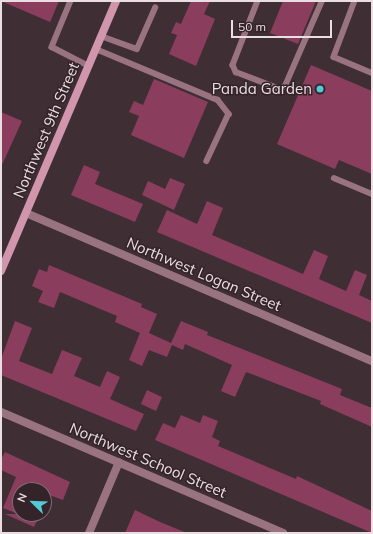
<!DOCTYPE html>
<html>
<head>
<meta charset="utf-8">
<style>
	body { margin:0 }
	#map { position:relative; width:373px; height:534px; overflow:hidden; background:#3f2e34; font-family:Mulish,sans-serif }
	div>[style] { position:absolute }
	.building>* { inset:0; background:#8b3d5e }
	.lane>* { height:5.5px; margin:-2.75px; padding:0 2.75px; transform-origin:2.75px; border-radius:2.75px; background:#997380 }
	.street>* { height:8px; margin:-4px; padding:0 4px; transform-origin:4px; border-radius:4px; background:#997380 }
	.secondary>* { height:8px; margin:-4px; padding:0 4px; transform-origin:4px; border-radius:4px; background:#d196ab }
	.dots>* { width:11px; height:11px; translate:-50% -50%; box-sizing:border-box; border:2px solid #34242a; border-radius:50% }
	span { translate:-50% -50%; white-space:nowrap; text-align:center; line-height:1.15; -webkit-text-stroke:3px #34242a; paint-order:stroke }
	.poi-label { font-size:15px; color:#e9dee2 }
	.right { translate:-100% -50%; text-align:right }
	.street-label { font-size:15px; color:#e9dee2 }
	.frame { position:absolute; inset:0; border:2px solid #e9dee2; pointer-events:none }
	.north { position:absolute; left:12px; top:482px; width:40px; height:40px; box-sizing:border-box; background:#34242a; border:1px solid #7c6e74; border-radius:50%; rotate:293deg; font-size:11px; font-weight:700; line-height:16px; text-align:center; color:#e9dee2 }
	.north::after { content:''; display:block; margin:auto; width:14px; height:18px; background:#52cbd9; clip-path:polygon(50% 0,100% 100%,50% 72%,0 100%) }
	.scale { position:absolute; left:231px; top:20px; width:101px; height:18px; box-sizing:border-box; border:2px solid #e9dee2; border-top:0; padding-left:5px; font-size:12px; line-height:14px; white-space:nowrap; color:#e9dee2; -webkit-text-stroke:3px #34242a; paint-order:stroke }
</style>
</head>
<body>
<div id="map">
	<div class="building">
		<div style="clip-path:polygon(1px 1px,59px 1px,50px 22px)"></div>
		<div style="clip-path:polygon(191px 1px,210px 1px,204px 14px,215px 19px,196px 66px,169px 54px,177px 35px,171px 33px,176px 22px,181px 24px)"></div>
		<div style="clip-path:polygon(283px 1px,316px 1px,298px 44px,270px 33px)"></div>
		<div style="clip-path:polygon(311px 65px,372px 91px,372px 174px,339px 160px,335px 169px,277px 144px)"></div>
		<div style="clip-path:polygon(154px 79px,208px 102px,184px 158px,131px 135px,139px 116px,129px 112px,134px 101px,143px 105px)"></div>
		<div style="clip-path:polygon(1px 112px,22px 121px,1px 167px)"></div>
		<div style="clip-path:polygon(84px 165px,100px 172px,95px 184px,143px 204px,135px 222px,71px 195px)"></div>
		<div style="clip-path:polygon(170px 178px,185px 184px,174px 210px,142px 195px,148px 181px,165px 189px)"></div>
		<div style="clip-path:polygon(207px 201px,223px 208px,212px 235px,303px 274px,314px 250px,328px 256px,319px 279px,346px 291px,355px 270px,367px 275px,359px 295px,372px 301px,372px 323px,157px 232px,167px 210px,197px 224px)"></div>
		<div style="clip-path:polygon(49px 265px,142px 304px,141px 307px,157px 314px,149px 333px,171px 343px,181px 321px,208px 332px,207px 335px,342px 389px,340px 395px,372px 408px,372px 427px,320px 404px,321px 401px,246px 372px,235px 397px,221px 391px,232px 365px,185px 344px,183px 350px,172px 345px,167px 357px,149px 350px,142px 366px,129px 360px,140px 333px,115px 322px,117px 316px,60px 292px,54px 308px,38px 302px,43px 291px,32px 286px,39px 269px,47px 272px)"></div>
		<div style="clip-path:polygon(15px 321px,32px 328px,19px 361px,52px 374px,62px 350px,82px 358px,74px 376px,100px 387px,107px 371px,120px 377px,110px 399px,144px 414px,136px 431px,1px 375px,1px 359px)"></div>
		<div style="clip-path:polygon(147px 390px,162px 397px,156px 411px,141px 404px)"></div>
		<div style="clip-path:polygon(181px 415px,200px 423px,203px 415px,218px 421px,212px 437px,220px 441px,218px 446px,296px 479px,297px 476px,372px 511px,372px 533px,155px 440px,163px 423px,175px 428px)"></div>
		<div style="clip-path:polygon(5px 452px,70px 482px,63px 500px,44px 493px,44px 490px,29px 486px,27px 490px,20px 490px,20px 514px,40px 514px,34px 527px,5px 514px,18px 514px,3px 508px,16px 477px,1px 470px,1px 459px)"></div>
		<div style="clip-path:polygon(135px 510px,160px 522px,187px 533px,125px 533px)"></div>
	</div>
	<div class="lane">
		<div style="left:71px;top:1px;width:50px;rotate:112.4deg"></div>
		<div style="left:52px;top:47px;width:42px;rotate:27.2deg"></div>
		<div style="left:258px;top:1px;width:69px;rotate:111.3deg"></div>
		<div style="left:233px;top:65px;width:8px;rotate:67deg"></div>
		<div style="left:236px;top:72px;width:47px;rotate:21.1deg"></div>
		<div style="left:280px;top:89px;width:6px;rotate:-31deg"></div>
		<div style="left:285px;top:86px;width:93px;rotate:-66.5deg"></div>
		<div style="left:355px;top:1px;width:60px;rotate:110.6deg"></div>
		<div style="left:334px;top:57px;width:41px;rotate:22.8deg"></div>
		<div style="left:101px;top:36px;width:38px;rotate:20deg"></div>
		<div style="left:137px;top:49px;width:45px;rotate:-66.3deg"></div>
		<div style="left:96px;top:49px;width:132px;rotate:22.7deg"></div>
		<div style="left:218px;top:100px;width:18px;rotate:52deg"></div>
		<div style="left:229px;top:114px;width:52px;rotate:115.1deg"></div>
		<div style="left:334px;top:178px;width:41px;rotate:22.8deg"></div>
	</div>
	<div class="street">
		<div style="left:26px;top:213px;width:376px;rotate:23.2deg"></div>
		<div style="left:1px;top:412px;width:307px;rotate:23.2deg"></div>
		<div style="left:89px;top:533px;width:77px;rotate:-67.1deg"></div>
	</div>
	<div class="secondary">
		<div style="left:1px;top:271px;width:293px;rotate:-66.9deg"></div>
	</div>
	<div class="dots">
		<div style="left:320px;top:89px;background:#52cbd9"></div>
	</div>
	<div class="poi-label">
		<span class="right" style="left:312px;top:89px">Panda Garden</span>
	</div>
	<div class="street-label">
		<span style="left:46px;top:130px;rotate:-67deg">Northwest 9th Street</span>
		<span style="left:204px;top:274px;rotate:23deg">Northwest Logan Street</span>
		<span style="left:148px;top:460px;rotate:23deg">Northwest School Street</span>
	</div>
	<div class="frame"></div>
	<div class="north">N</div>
	<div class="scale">50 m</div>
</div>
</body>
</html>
